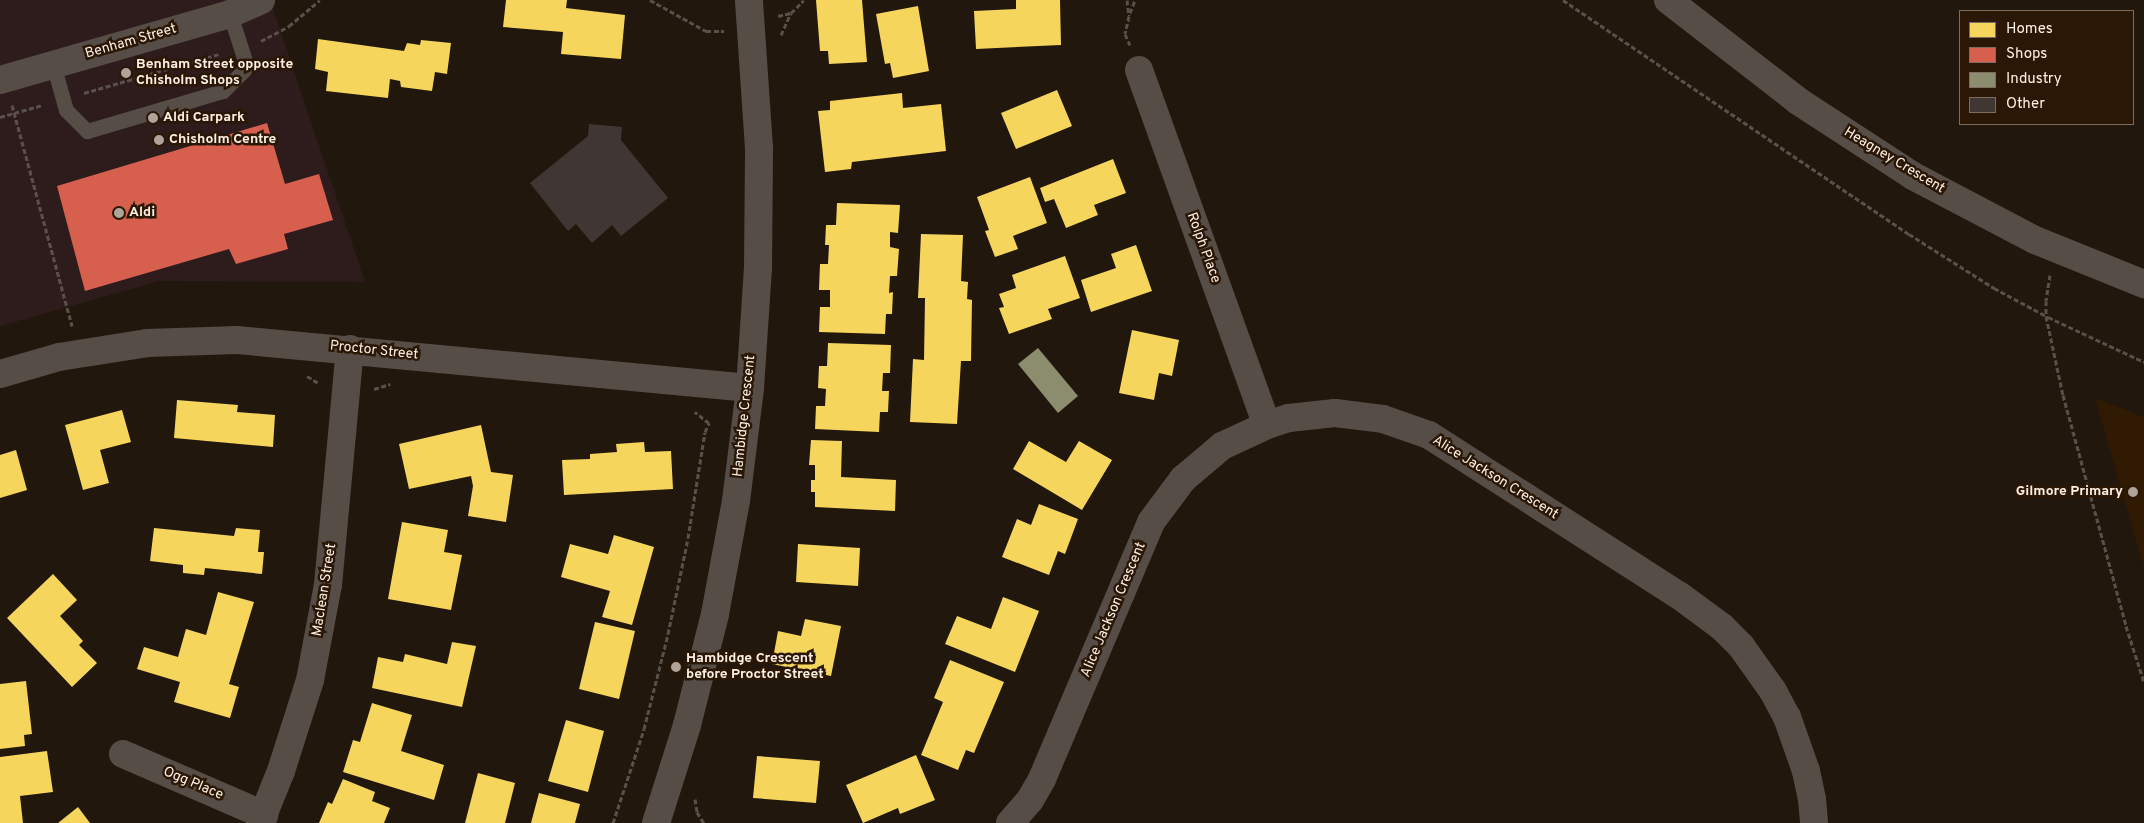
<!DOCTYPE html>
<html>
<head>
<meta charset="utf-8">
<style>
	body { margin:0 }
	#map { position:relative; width:2144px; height:823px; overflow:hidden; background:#22170d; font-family:Overpass,sans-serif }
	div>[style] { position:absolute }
	.commercial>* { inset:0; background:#2e1c1d }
	.built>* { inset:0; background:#301a04 }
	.homes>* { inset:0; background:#f6d55c }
	.shops>* { inset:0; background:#d6604d }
	.industry>* { inset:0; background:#8c8c6e }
	.building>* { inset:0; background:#403634 }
	.path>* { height:3px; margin-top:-1.5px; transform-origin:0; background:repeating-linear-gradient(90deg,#595149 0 5px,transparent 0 7.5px) }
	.service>* { height:15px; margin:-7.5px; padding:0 7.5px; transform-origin:7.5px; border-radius:7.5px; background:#564d47 }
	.minor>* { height:28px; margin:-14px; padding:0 14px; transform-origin:14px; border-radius:14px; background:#564d47 }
	.tertiary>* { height:28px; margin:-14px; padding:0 14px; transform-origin:14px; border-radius:14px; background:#564d47 }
	.dots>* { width:14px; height:14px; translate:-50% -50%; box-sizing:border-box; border:2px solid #2a1705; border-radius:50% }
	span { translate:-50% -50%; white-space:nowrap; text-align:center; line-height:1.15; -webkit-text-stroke:5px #2a1705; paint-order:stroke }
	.street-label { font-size:14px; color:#fdefe4 }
	.poi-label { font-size:14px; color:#fdefe4; font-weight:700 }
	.left { translate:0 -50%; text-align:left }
	.right { translate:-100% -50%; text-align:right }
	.legend { position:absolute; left:1959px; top:10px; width:175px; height:115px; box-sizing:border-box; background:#2a1705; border:1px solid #7e6d5e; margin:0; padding:6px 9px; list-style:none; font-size:15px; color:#fdefe4 }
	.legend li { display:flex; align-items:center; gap:10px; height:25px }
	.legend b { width:25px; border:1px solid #7e6d5e }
</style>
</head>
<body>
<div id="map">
	<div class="commercial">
		<div style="clip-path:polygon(0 0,270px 0,365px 282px,159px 281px,0 326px)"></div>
	</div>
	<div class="built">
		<div style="clip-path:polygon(2095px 398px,2144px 417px,2144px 567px)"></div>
	</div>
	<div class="homes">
		<div style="clip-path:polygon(506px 0,567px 0,566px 8px,625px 15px,621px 59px,561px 54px,563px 32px,503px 27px)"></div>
		<div style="clip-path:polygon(816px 0,862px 0,867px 62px,829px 64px,828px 51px,820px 51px)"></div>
		<div style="clip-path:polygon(1016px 0,1060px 0,1061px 45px,976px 49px,974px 11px,1016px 9px)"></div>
		<div style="clip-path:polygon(918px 6px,929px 71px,893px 78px,890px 63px,885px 64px,876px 14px)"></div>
		<div style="clip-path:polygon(318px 39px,404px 51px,407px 43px,420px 45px,421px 40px,451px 43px,447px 74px,435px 72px,432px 91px,401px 87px,400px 81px,390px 79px,388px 98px,326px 91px,328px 72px,315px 69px)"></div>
		<div style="clip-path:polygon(1057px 90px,1072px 126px,1016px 149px,1001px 113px)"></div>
		<div style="clip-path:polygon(902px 93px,903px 108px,941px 104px,946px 151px,852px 162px,851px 169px,825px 172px,818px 111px,830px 110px,830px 101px)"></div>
		<div style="clip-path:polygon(1113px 159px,1126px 193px,1094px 205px,1098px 215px,1066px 228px,1054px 199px,1045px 202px,1040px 188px)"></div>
		<div style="clip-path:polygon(1030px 177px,1047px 223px,1013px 236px,1018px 249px,995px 257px,985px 231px,989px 230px,977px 197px)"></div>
		<div style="clip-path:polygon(837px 203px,900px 205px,898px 233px,890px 232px,890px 247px,899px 249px,897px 276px,890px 276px,889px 293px,893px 292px,892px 314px,886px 314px,885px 334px,819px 332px,820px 307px,830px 307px,830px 290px,819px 290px,820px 264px,828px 264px,829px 245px,825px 245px,826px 225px,836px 225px)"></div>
		<div style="clip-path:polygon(921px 234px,963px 235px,961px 281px,968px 282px,967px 299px,972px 300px,971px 361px,961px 361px,957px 424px,910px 422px,913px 359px,924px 360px,925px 298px,918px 298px)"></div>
		<div style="clip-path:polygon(1136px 245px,1152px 291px,1091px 312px,1081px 280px,1116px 268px,1111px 254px)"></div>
		<div style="clip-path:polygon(1065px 256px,1080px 298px,1048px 309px,1052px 319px,1009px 334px,999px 308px,1004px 307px,999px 294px,1016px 288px,1012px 275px)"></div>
		<div style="clip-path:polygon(1132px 330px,1179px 340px,1172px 376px,1159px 373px,1154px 400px,1119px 393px)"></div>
		<div style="clip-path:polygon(828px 343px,891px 345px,890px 373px,883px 373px,882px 391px,889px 391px,888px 412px,880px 412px,879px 432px,815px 429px,816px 406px,825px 406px,826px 389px,818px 388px,819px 366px,827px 366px)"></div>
		<div style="clip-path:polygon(177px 400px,238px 405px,237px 412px,275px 415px,273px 447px,174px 438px)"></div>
		<div style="clip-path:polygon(122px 410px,131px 442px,100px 450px,109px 483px,83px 490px,65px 425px)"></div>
		<div style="clip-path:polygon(481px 425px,491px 472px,513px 475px,506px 522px,468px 516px,473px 486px,471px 476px,409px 489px,399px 444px)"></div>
		<div style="clip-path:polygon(811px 440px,842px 441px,841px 477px,896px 480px,895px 511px,815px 507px,815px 492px,811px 492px,811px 480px,815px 480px,815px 465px,809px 465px)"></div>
		<div style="clip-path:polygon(1029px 441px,1066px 462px,1079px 441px,1112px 460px,1082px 510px,1013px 469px)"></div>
		<div style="clip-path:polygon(644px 442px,645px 452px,671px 451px,673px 489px,564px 495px,562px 460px,590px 459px,590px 454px,617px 452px,616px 444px)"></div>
		<div style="clip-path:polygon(16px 450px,27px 490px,0 498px,0 455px)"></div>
		<div style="clip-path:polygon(1039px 504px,1078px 519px,1065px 554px,1058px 551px,1049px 575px,1002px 557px,1017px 519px,1031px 525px)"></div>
		<div style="clip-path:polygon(402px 522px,448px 530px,444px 552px,462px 555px,451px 610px,388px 599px)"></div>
		<div style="clip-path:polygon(154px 528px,234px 536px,236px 528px,260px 530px,258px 552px,264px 552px,262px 574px,205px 568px,204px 575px,183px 573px,183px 565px,150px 561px)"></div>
		<div style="clip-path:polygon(614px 535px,654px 547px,632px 625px,602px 617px,610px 591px,561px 577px,570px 544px,608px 554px)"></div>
		<div style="clip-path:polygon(798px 544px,860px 548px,858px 586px,796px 582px)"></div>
		<div style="clip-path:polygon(53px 574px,77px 600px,60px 616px,83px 641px,79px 645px,97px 663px,72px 687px,7px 618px)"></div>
		<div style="clip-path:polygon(218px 592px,254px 602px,229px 684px,239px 687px,230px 718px,174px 702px,180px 682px,137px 669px,144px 647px,178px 657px,186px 629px,206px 635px)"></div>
		<div style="clip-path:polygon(1003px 597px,1039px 611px,1015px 672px,945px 644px,957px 616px,991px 629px)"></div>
		<div style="clip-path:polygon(805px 619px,841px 626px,831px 676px,772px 664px,778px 631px,801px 636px)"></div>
		<div style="clip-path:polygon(595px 622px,635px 631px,619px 699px,579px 689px)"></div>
		<div style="clip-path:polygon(452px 642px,476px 646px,462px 707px,372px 688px,378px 657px,403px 662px,405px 654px,447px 664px)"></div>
		<div style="clip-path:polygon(950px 660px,1004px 682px,974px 753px,966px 750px,958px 770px,921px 755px,943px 702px,934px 698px)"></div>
		<div style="clip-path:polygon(26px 681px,32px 734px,24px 735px,25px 746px,0 749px,0 684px)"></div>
		<div style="clip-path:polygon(372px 703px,412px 715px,401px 751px,444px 765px,434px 800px,343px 772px,353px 740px,360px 742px)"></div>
		<div style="clip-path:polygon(566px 720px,604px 731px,588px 792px,548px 781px)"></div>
		<div style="clip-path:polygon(47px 751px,53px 792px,20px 796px,23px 823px,0 823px,0 757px)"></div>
		<div style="clip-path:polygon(916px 755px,935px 800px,900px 814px,898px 808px,863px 823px,846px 785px)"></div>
		<div style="clip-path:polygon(757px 756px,820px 761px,816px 803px,753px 798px)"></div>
		<div style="clip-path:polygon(478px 773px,515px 783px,505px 823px,465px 823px)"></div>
		<div style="clip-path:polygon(343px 779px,375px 792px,372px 801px,390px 808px,384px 823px,319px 823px,328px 802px,332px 804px)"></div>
		<div style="clip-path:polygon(539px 793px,580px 804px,575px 823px,531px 823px)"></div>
		<div style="clip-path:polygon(78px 807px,90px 823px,58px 823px)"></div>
	</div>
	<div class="shops">
		<div style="clip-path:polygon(267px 123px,285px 184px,319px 174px,333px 220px,284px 234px,288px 249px,236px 264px,229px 249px,85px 291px,57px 186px)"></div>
	</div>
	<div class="industry">
		<div style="clip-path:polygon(1038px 348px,1078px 396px,1058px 413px,1018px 364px)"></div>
	</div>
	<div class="building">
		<div style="clip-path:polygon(589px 124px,622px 127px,621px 140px,668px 198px,621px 236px,612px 225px,592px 243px,576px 224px,568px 231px,530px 183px,588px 136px)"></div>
	</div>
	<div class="path">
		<div style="left:650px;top:0;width:64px;rotate:29deg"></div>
		<div style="left:706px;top:31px;width:18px"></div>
		<div style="left:1127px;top:0;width:16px;rotate:83deg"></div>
		<div style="left:1129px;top:16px;width:18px;rotate:103deg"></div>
		<div style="left:1125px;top:34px;width:12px;rotate:66deg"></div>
		<div style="left:1563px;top:0;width:418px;rotate:34.1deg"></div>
		<div style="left:1909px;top:234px;width:101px;rotate:32.4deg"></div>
		<div style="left:1994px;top:288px;width:61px;rotate:28.2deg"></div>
		<div style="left:2048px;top:317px;width:106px;rotate:25.1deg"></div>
		<div style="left:1130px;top:13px;width:14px;rotate:-69deg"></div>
		<div style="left:778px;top:16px;width:13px;rotate:-13deg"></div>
		<div style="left:791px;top:13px;width:18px;rotate:-45deg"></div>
		<div style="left:781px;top:35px;width:24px;rotate:-66deg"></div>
		<div style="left:261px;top:41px;width:32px;rotate:-28deg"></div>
		<div style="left:289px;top:26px;width:40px;rotate:-40deg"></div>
		<div style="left:84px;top:93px;width:141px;rotate:-16.1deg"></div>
		<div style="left:12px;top:105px;width:229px;rotate:74.8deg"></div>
		<div style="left:0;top:117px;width:44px;rotate:-15.9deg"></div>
		<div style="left:2050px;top:275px;width:26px;rotate:99deg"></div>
		<div style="left:2046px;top:301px;width:15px;rotate:90deg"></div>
		<div style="left:2046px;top:316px;width:81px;rotate:77.9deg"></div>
		<div style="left:2063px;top:395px;width:239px;rotate:74.7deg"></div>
		<div style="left:2126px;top:626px;width:59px;rotate:72.2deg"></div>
		<div style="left:307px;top:376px;width:13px;rotate:32deg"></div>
		<div style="left:374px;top:389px;width:17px;rotate:-17deg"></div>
		<div style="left:695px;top:799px;width:13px;rotate:81deg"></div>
		<div style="left:697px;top:812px;width:13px;rotate:58deg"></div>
		<div style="left:613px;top:823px;width:99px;rotate:-71.7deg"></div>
		<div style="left:644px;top:729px;width:98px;rotate:-75.8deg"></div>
		<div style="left:668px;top:634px;width:98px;rotate:-78.2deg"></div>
		<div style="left:688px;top:538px;width:107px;rotate:-80.9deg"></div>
		<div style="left:705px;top:432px;width:10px;rotate:-66deg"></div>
		<div style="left:709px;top:423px;width:18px;rotate:-142deg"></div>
	</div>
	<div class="service">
		<div style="left:53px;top:64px;width:48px;rotate:74.2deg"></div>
		<div style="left:66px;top:110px;width:30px;rotate:45deg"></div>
		<div style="left:87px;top:131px;width:142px;rotate:-16.4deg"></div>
		<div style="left:223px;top:91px;width:34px;rotate:-45deg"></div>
		<div style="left:247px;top:67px;width:56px;rotate:-107.8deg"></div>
	</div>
	<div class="minor">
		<div style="left:1139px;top:70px;width:377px;rotate:70.2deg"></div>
		<div style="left:0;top:80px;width:239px;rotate:-16deg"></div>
		<div style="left:230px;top:14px;width:34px;rotate:-24deg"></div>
		<div style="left:0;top:374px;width:61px;rotate:-16.1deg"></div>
		<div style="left:59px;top:357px;width:89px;rotate:-9deg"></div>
		<div style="left:147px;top:343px;width:90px;rotate:-1.9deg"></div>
		<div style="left:237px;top:340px;width:515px;rotate:5.35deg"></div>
		<div style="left:123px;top:754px;width:154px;rotate:23.4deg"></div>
		<div style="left:260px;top:823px;width:56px;rotate:-68deg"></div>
		<div style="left:281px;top:771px;width:96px;rotate:-72.3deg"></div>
		<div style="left:310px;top:680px;width:97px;rotate:-79.3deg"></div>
		<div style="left:328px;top:585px;width:237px;rotate:-84.7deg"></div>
		<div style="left:1010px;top:823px;width:30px;rotate:-49deg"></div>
		<div style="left:1030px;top:800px;width:24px;rotate:-60deg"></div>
		<div style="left:1042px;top:779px;width:279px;rotate:-67deg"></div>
		<div style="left:1151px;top:522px;width:54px;rotate:-53.3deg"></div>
		<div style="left:1183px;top:479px;width:51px;rotate:-40.2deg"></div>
		<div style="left:1222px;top:446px;width:50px;rotate:-25deg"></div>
		<div style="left:1267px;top:425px;width:23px;rotate:-18deg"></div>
		<div style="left:1289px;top:418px;width:46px;rotate:-6.2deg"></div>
		<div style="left:1335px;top:413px;width:48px;rotate:7.1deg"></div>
		<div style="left:1383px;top:419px;width:49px;rotate:19.2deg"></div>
		<div style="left:1429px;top:435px;width:298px;rotate:32.7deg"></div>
		<div style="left:1680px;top:596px;width:52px;rotate:36.4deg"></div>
		<div style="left:1722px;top:627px;width:27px;rotate:45deg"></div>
		<div style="left:1741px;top:646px;width:55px;rotate:54.6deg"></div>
		<div style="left:1773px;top:691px;width:30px;rotate:62deg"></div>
		<div style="left:1787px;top:717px;width:57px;rotate:70.6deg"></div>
		<div style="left:1806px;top:771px;width:29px;rotate:78deg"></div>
		<div style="left:1812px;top:799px;width:24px;rotate:85deg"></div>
	</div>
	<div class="tertiary">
		<div style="left:1668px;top:0;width:165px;rotate:37.8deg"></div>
		<div style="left:1798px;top:101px;width:137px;rotate:33.1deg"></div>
		<div style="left:1913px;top:176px;width:138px;rotate:27.7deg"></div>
		<div style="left:2035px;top:240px;width:118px;rotate:22deg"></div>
		<div style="left:656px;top:823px;width:103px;rotate:-72.4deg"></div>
		<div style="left:687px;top:725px;width:114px;rotate:-75.8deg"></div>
		<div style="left:715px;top:614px;width:115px;rotate:-79.5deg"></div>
		<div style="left:736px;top:501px;width:114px;rotate:-82.9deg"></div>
		<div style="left:750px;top:388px;width:120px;rotate:-86.2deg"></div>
		<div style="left:758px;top:268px;width:120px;rotate:-89.5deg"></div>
		<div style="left:759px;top:148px;width:148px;rotate:-93.9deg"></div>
	</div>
	<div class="dots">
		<div style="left:126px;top:73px;background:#b0a399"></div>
		<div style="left:153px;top:118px;background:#b0a399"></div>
		<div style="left:159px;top:140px;background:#b0a399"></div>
		<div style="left:119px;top:213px;background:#b0a399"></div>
		<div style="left:2133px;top:492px;background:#b0a399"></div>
		<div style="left:676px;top:667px;background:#b0a399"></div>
	</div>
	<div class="street-label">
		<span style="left:131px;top:42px;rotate:-16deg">Benham Street</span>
		<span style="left:1894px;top:161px;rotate:31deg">Heagney Crescent</span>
		<span style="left:1203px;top:248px;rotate:70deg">Rolph Place</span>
		<span style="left:374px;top:351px;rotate:6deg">Proctor Street</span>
		<span style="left:745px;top:416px;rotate:-84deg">Hambidge Crescent</span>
		<span style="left:1495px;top:478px;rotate:32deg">Alice Jackson Crescent</span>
		<span style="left:325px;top:590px;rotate:-81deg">Maclean Street</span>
		<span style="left:1114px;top:610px;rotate:-67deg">Alice Jackson Crescent</span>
		<span style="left:193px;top:784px;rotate:23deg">Ogg Place</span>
	</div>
	<div class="poi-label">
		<span class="left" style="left:136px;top:73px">Benham Street opposite<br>Chisholm Shops</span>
		<span class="left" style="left:163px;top:118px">Aldi Carpark</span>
		<span class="left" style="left:169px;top:140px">Chisholm Centre</span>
		<span class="left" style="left:129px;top:213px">Aldi</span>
		<span class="right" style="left:2123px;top:492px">Gilmore Primary</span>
		<span class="left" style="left:686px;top:667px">Hambidge Crescent<br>before Proctor Street</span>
	</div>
	<ul class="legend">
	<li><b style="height:14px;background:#f6d55c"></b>Homes</li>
	<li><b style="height:14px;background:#d6604d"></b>Shops</li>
	<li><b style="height:14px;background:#8c8c6e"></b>Industry</li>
	<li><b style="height:14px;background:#403634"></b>Other</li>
	</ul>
</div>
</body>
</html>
